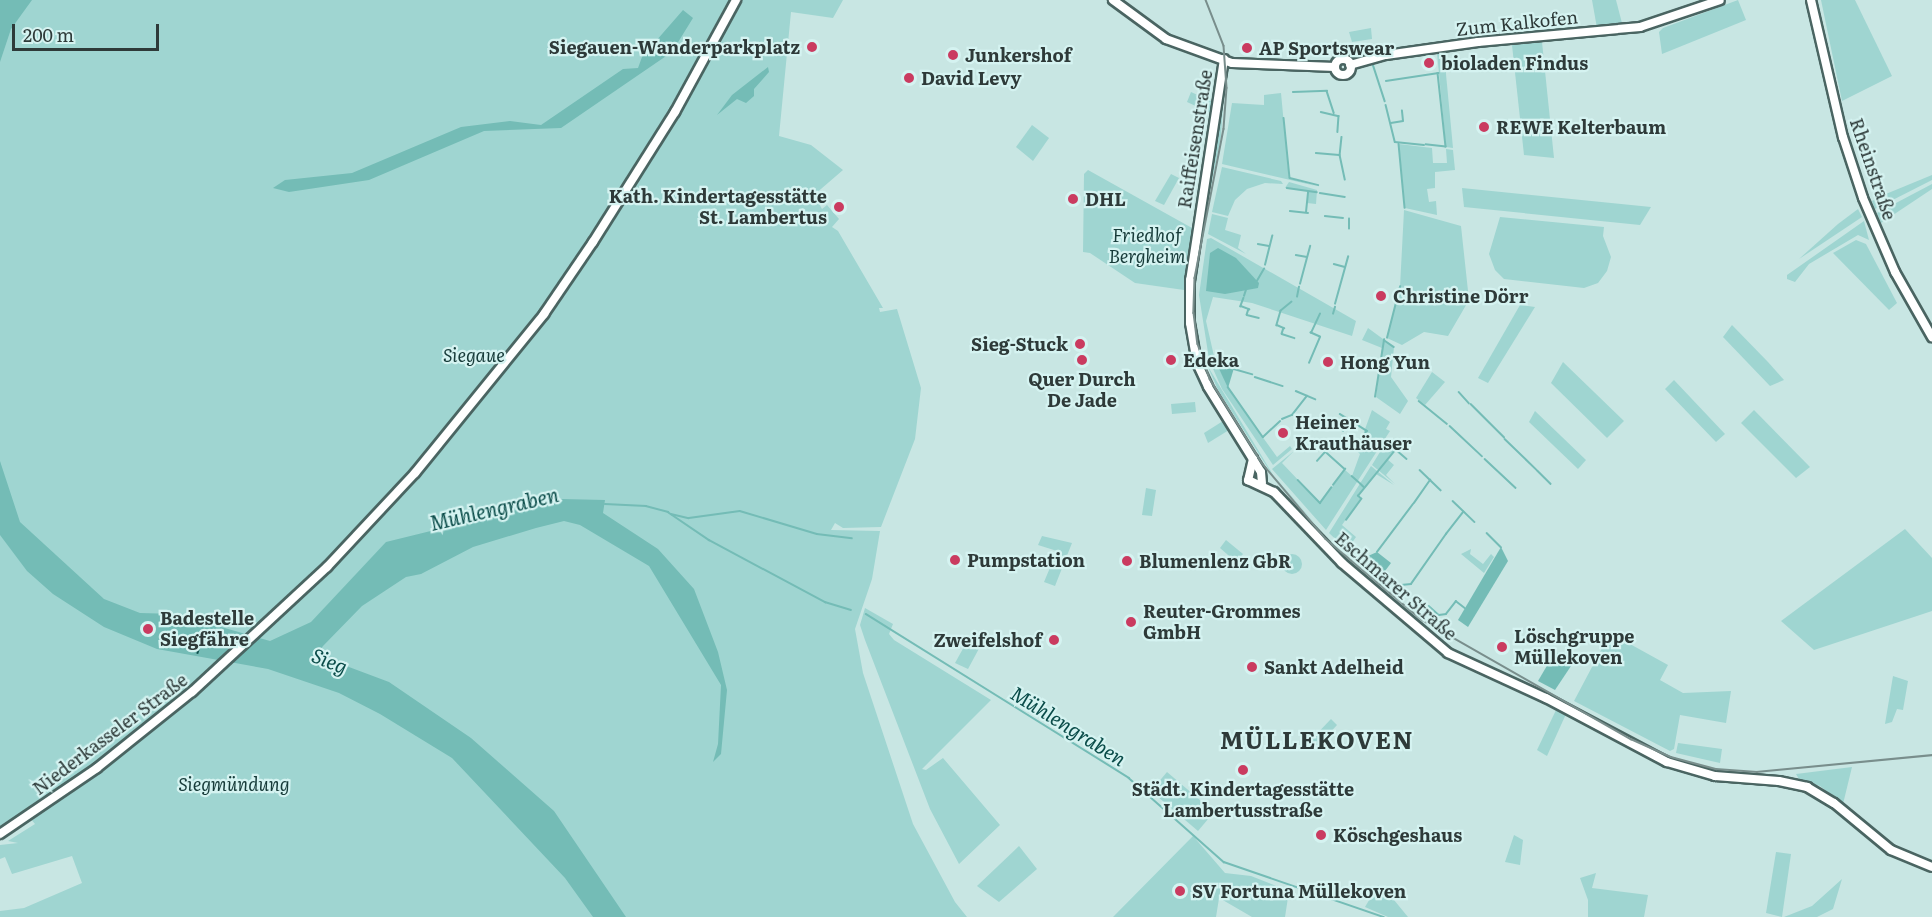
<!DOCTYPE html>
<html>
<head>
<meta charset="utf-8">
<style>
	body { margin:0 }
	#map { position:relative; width:1932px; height:917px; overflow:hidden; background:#c8e6e3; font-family:Literata,serif }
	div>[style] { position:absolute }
	.green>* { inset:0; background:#9fd5d1 }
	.round { border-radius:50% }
	.water>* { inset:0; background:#74bcb6 }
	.stream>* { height:1.5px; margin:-0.75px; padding:0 0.75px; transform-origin:0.75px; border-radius:0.75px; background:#74bcb6 }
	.ferry>* { height:1.5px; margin-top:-0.75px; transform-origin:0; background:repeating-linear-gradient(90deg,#0a4c49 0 8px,transparent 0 14px) }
	.roads { filter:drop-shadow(2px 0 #4a6562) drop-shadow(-2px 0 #4a6562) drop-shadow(0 2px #4a6562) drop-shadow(0 -2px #4a6562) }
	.secondary>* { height:8px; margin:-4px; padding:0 4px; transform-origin:4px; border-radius:4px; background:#fff }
	.secondary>.ring { margin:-4px; padding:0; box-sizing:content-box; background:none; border:8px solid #fff; border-radius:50% }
	.rail>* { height:1.5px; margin:-0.75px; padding:0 0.75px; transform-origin:0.75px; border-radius:0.75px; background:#798e8c }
	.dots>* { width:16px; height:16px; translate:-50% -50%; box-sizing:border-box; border:3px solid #d5f3f1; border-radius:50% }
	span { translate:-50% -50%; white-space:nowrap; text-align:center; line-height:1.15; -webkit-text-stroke:4.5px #d5f3f1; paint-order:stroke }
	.street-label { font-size:18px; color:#2e3a39 }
	.poi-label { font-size:18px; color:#2e3a39; font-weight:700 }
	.right { translate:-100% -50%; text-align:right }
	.left { translate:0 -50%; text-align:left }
	.park-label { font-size:18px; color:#173b39; font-style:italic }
	.water-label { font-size:20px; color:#0a4c49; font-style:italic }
	.district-label { font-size:24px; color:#2e3a39; font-weight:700; letter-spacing:1.5px }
	.scale { position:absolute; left:12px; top:24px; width:147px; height:27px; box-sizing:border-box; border:3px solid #2e3a39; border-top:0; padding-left:8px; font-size:18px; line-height:21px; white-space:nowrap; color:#2e3a39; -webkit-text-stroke:4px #d5f3f1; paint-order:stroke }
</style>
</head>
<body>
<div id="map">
	<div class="green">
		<div style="clip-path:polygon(19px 0,843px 0,833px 18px,791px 12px,779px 136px,811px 145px,843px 170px,814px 195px,822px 209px,827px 205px,839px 219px,832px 227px,838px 231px,883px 308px,879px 308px,880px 312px,897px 309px,921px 388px,915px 439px,881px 527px,843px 528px,835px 523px,831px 530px,880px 531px,872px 579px,855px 629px,863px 673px,913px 824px,955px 902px,967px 917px,0 917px,0 911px,24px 908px,82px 883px,72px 856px,12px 874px,5px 857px,0 859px,0 845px,18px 843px,8px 841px,35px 824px,24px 811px,0 827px,0 35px)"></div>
		<div style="clip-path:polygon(1592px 0,1616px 0,1623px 27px,1597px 28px)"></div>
		<div style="clip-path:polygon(1738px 0,1746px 20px,1662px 54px,1659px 32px,1663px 28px)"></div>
		<div style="clip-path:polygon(1821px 0,1855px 0,1892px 76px,1842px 101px)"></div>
		<div style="clip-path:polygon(1371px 28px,1372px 39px,1352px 42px,1349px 32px)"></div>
		<div style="clip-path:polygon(1542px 42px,1554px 158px,1524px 155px,1512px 45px)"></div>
		<div style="clip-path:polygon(1437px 53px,1444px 53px,1453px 148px,1446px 147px)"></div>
		<div style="clip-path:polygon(1225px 72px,1221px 136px,1202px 232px)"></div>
		<div style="clip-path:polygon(1191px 92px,1213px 102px,1211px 113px,1187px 102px)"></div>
		<div style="clip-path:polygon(1281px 93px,1289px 178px,1316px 186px,1222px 164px,1232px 103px,1264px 105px,1264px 95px)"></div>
		<div style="clip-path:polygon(1032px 125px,1049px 138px,1033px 161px,1016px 147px)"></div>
		<div style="clip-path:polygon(1399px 144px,1432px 148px,1433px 163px,1447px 163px,1446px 149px,1453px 150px,1455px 170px,1435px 172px,1435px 188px,1427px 189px,1429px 202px,1436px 201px,1437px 215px,1405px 208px)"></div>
		<div style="clip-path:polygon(1222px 167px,1281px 181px,1283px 184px,1265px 183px,1247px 189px,1235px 200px,1228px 216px,1212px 212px)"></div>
		<div style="clip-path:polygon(1088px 170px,1192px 228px,1184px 290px,1135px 283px,1090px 253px,1083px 252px,1084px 174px)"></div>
		<div style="clip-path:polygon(1171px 174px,1179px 178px,1164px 205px,1155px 201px)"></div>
		<div style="clip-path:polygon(1932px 175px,1932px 180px,1875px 209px,1872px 201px,1881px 196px)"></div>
		<div style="clip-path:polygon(1289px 182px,1317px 190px,1316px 204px,1307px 203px,1308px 191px,1285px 188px)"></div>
		<div style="clip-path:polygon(1932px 184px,1932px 189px,1881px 223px,1877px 213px)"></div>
		<div style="clip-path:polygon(1462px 188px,1651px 207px,1640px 225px,1464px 207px)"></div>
		<div style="clip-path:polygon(1858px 209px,1862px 217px,1799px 259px,1838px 224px)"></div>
		<div style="clip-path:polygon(1404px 210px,1461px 226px,1469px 300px,1448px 336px,1424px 332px,1402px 345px,1387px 338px,1400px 287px)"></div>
		<div style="clip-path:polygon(1212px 214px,1228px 218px,1225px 230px,1241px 235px,1238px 248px,1246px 254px,1208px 234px)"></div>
		<div style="clip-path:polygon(1500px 217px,1604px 227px,1603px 236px,1611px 257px,1607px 271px,1598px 283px,1584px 288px,1504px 279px,1495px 270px,1489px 254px)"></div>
		<div style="clip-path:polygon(1864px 221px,1869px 240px,1858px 235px,1809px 264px,1795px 282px,1787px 279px,1787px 275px)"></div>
		<div style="clip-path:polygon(1211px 238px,1356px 321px,1352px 336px,1252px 303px,1213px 297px,1206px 321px,1214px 356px,1209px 359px,1199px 295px,1207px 239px)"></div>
		<div style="clip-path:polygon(1856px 240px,1866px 244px,1897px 303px,1889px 310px,1833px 253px)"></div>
		<div style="clip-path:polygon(1520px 305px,1535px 307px,1488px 383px,1478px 378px)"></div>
		<div style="clip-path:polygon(1732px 325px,1768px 362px,1784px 380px,1770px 386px,1723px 337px)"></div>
		<div style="clip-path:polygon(1368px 328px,1394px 347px,1391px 377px,1408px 401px,1400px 414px,1376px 397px,1382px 348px,1362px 340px)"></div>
		<div style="clip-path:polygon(1214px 358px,1233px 396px,1277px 457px,1290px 446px,1292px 449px,1273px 465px,1222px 389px,1210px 362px)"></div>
		<div style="clip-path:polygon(1563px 362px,1624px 421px,1607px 438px,1551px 383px)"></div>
		<div style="clip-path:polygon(1207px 365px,1273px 475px,1325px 535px,1273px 476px,1218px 390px)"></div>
		<div style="clip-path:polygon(1432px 372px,1445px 382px,1425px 405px,1416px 398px)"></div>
		<div style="clip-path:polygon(1674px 380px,1725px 434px,1716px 442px,1665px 389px)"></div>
		<div style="clip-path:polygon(1195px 402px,1196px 412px,1172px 414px,1171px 404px)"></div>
		<div style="clip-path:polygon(1372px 410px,1390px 422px,1386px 429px,1390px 431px,1326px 530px,1272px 469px,1294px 451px,1282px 463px,1320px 503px,1345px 470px,1352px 476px,1360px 454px,1357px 451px)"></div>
		<div style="clip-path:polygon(1754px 410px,1810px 467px,1796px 478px,1741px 423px)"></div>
		<div style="clip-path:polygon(1535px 411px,1586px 460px,1578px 469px,1529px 422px)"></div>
		<div style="clip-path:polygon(1223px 421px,1229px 430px,1208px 443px,1204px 433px)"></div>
		<div style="clip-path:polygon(1386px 442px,1395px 449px,1387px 459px,1394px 465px,1386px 475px,1395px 484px,1372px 465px)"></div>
		<div style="clip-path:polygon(1371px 466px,1394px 485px,1376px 474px,1358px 496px,1360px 499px,1342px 525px,1356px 537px,1347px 550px,1329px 533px)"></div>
		<div style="clip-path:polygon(1146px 488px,1156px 490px,1152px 516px,1142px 515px)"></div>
		<div style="clip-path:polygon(1905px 529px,1932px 558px,1932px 611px,1814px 650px,1781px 621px)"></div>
		<div style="clip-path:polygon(1042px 536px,1072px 543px,1055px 586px,1044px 582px,1057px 551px,1038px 545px)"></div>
		<div style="clip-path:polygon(1226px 540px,1243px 554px,1236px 562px,1220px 548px)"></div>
		<div style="clip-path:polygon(1471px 549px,1470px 554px,1483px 564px,1491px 554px,1494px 557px,1484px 573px,1461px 554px)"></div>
		<div class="round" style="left:1282px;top:554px;width:20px;height:20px"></div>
		<div style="clip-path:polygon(865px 608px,893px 624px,889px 634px,894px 640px,991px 700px,922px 769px,926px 770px,943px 758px,1000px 825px,959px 864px,930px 809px,865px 640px,860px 625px)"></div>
		<div style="clip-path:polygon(1610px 633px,1668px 665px,1660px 680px,1683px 693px,1731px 691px,1726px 723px,1680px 715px,1674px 749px,1670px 751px,1574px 701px)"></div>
		<div style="clip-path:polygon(970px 636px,982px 643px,968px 669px,955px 663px)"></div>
		<div style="clip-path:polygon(1893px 676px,1908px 681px,1903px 710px,1897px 709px,1892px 722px,1885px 724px)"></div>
		<div style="clip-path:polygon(1557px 708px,1566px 714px,1547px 756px,1537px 750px)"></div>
		<div style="clip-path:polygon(1331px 719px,1337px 725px,1315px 749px,1308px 743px)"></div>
		<div style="clip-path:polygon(1678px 743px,1722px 749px,1720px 763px,1676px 753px)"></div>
		<div style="clip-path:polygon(1852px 767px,1843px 804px,1820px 786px,1799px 779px,1796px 774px)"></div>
		<div style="clip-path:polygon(1167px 772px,1214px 812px,1198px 831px,1151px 791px)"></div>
		<div style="clip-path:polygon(1514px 835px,1523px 840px,1520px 865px,1505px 862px)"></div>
		<div style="clip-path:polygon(1193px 836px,1225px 873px,1251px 876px,1289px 891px,1285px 917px,1252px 917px,1221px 899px,1221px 886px,1216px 917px,1113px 917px)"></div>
		<div style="clip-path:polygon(1019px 846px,1037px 869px,999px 902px,977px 886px)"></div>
		<div style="clip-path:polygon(1776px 852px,1791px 854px,1782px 917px,1766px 913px)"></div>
		<div style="clip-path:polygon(1596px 873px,1592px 888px,1648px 895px,1644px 917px,1588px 917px,1588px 900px,1580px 878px)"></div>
		<div style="clip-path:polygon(1842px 879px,1833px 909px,1817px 917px,1784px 917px,1812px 906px)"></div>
		<div style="clip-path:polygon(1378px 885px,1394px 900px,1408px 917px,1388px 917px,1365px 907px)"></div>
	</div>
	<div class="water">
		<div style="clip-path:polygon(0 0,32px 0,11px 29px,0 62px)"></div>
		<div style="clip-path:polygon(683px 10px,693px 18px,672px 52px,561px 128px,484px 131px,369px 180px,289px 192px,273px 188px,285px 180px,352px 173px,461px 127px,510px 121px,541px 125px,623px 69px,638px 68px,642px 57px)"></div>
		<div style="clip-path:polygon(768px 67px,769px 72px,754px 89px,754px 96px,746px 103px,737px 99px,717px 115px,732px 95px)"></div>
		<div style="clip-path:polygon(1218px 248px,1236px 258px,1259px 283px,1258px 288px,1225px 294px,1206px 291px,1210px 253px)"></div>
		<div style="clip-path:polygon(1217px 356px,1234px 368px,1228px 388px,1214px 358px)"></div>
		<div style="clip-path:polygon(0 461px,20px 522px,104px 599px,140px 613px,176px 614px,270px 641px,311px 622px,386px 542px,561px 499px,605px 500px,603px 513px,658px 549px,694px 589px,718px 652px,727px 690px,721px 754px,713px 762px,718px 744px,721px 685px,649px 566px,580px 525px,564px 521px,536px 528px,473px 547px,421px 574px,406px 577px,362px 606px,323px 646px,317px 655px,389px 682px,471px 738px,554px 811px,626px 917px,593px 917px,565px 878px,452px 758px,380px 714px,339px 693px,268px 669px,157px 649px,104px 627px,53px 594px,27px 571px,0 535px)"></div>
		<div style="clip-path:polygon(1353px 545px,1368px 556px,1377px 552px,1391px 563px,1382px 575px)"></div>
		<div style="clip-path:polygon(1501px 547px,1508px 561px,1468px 627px,1458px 620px)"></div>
		<div style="clip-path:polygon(1555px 652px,1570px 661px,1571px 666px,1555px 690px,1538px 681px)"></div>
	</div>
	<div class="stream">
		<div style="left:1373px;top:64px;width:39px;rotate:72deg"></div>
		<div style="left:1386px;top:81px;width:53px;rotate:-8.7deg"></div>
		<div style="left:1438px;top:73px;width:74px;rotate:83.8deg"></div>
		<div style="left:1446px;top:147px;width:20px;rotate:-174deg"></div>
		<div style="left:1293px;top:92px;width:34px;rotate:-2deg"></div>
		<div style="left:1327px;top:91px;width:23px;rotate:72deg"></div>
		<div style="left:1386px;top:105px;width:38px;rotate:76deg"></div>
		<div style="left:1395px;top:142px;width:29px;rotate:6deg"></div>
		<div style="left:1321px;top:112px;width:18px;rotate:13deg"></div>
		<div style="left:1339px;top:116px;width:16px;rotate:94deg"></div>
		<div style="left:1284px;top:118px;width:60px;rotate:84.3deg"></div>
		<div style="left:1290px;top:178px;width:29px;rotate:14deg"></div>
		<div style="left:1391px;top:123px;width:12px;rotate:-9deg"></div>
		<div style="left:1403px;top:121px;width:10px;rotate:-96deg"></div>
		<div style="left:1342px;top:137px;width:18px;rotate:96deg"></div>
		<div style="left:1340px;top:155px;width:25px;rotate:78deg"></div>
		<div style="left:1399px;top:144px;width:64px;rotate:84.6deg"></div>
		<div style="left:1316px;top:153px;width:23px;rotate:5deg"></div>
		<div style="left:1287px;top:188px;width:30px;rotate:8deg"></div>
		<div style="left:1320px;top:193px;width:25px;rotate:9deg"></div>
		<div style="left:1290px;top:211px;width:18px;rotate:6deg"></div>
		<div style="left:1306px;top:212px;width:20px;rotate:-84deg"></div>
		<div style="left:1325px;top:216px;width:18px;rotate:6deg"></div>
		<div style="left:1349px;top:229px;width:10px;rotate:-90deg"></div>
		<div style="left:1258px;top:244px;width:11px;rotate:10deg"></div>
		<div style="left:1296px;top:255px;width:11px;rotate:10deg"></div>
		<div style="left:1334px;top:264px;width:11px;rotate:15deg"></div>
		<div style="left:1265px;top:265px;width:30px;rotate:-76deg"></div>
		<div style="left:1257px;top:281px;width:14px;rotate:-60deg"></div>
		<div style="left:1300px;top:284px;width:39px;rotate:-75deg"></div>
		<div style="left:1244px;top:296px;width:6px;rotate:-72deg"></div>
		<div style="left:1297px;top:297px;width:10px;rotate:-79deg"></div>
		<div style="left:1244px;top:298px;width:9px;rotate:111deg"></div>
		<div style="left:1241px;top:306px;width:9px;rotate:21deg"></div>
		<div style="left:1249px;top:309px;width:6px;rotate:108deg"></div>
		<div style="left:1247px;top:315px;width:12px;rotate:14deg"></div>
		<div style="left:1292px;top:302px;width:14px;rotate:141deg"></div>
		<div style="left:1281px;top:311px;width:15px;rotate:106deg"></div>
		<div style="left:1277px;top:325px;width:8px;rotate:23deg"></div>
		<div style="left:1284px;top:328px;width:6px;rotate:108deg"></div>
		<div style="left:1282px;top:334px;width:13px;rotate:18deg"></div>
		<div style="left:1335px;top:304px;width:49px;rotate:-74.5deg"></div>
		<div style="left:1333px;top:314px;width:7px;rotate:-74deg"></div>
		<div style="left:1387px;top:338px;width:53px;rotate:-75.7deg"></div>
		<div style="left:1309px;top:363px;width:28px;rotate:-67deg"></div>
		<div style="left:1320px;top:337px;width:10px;rotate:-156deg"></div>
		<div style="left:1311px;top:333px;width:21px;rotate:-65deg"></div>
		<div style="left:1234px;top:369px;width:19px;rotate:16deg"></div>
		<div style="left:1255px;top:377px;width:29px;rotate:18deg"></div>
		<div style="left:1228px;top:387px;width:61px;rotate:55deg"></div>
		<div style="left:1263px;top:437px;width:23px;rotate:-43deg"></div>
		<div style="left:1296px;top:391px;width:21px;rotate:23deg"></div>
		<div style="left:1459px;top:392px;width:15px;rotate:48deg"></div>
		<div style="left:1375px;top:397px;width:58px;rotate:-81deg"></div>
		<div style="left:1384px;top:340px;width:12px;rotate:35deg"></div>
		<div style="left:1419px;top:401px;width:36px;rotate:39deg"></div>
		<div style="left:1471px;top:404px;width:47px;rotate:45deg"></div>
		<div style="left:1340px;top:414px;width:32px;rotate:32deg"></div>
		<div style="left:1367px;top:431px;width:21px;rotate:119deg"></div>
		<div style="left:1282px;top:419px;width:11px;rotate:-22deg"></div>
		<div style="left:1292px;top:415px;width:24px;rotate:-52deg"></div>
		<div style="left:1450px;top:426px;width:44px;rotate:43.2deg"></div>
		<div style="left:1343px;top:431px;width:11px;rotate:-56deg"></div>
		<div style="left:1505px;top:439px;width:45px;rotate:44.1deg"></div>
		<div style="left:1393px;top:447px;width:18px;rotate:41deg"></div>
		<div style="left:1326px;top:452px;width:25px;rotate:42deg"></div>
		<div style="left:1485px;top:459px;width:42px;rotate:43.1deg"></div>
		<div style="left:1317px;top:461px;width:25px;rotate:-48deg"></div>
		<div style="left:1379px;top:470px;width:27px;rotate:-51deg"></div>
		<div style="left:1420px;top:470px;width:29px;rotate:44deg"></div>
		<div style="left:1538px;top:471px;width:18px;rotate:45deg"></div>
		<div style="left:1352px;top:476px;width:9px;rotate:41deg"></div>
		<div style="left:1298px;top:480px;width:32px;rotate:46deg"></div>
		<div style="left:1320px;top:503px;width:19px;rotate:-54deg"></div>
		<div style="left:1360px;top:483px;width:6px;rotate:45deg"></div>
		<div style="left:1333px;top:485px;width:20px;rotate:-53deg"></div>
		<div style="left:1453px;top:501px;width:30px;rotate:44deg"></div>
		<div style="left:1414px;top:503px;width:28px;rotate:-55deg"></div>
		<div style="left:605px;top:504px;width:41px;rotate:2.8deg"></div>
		<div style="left:646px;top:506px;width:23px;rotate:15deg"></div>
		<div style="left:668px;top:512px;width:50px;rotate:34.3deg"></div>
		<div style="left:709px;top:540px;width:132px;rotate:28.1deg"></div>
		<div style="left:825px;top:602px;width:27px;rotate:17deg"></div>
		<div style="left:671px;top:514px;width:18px;rotate:13deg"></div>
		<div style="left:689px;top:518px;width:51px;rotate:-7.8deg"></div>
		<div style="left:740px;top:511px;width:80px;rotate:16.6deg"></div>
		<div style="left:817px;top:534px;width:35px;rotate:7deg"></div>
		<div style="left:1346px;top:520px;width:26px;rotate:-54deg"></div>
		<div style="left:1361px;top:499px;width:4px;rotate:-135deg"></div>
		<div style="left:1358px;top:496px;width:32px;rotate:-51deg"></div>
		<div style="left:1487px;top:533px;width:20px;rotate:45deg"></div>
		<div style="left:1446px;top:534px;width:28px;rotate:-52deg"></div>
		<div style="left:1377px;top:552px;width:60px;rotate:-53.1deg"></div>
		<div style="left:1401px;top:585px;width:10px;rotate:-6deg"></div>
		<div style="left:1411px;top:584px;width:61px;rotate:-55deg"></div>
		<div style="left:1429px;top:606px;width:13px;rotate:42deg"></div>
		<div style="left:1439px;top:615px;width:7px;rotate:-8deg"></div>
		<div style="left:1446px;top:614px;width:16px;rotate:-52deg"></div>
		<div style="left:1456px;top:601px;width:11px;rotate:38deg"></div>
		<div style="left:866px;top:614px;width:310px;rotate:31.9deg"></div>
		<div style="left:1129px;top:778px;width:127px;rotate:41.5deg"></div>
		<div style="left:1224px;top:862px;width:169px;rotate:19deg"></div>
	</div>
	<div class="ferry">
		<div style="left:197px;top:654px;width:31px;rotate:-73deg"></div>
	</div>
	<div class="roads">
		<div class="secondary">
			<div style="left:1113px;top:0;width:66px;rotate:36.3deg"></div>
			<div style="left:1166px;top:39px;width:70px;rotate:20deg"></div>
			<div style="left:1232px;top:63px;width:103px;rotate:2.2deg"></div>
			<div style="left:1811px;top:0;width:141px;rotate:76.9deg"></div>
			<div style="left:1843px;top:137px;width:64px;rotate:71.8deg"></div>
			<div style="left:1863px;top:198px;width:81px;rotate:66.6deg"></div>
			<div style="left:1895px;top:272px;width:75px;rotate:60.4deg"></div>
			<div style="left:1224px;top:59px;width:224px;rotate:98.7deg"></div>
			<div style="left:1190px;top:280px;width:43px;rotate:90deg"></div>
			<div style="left:1190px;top:323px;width:41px;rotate:80.1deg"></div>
			<div style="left:1197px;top:363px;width:26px;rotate:65deg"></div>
			<div style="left:1208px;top:387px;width:100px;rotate:58.1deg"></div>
			<div style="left:1261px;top:472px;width:11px;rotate:85deg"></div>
			<div class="ring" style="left:1335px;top:59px;width:8px;height:8px"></div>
			<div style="left:1350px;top:65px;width:37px;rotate:-16deg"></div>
			<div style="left:1386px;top:55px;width:93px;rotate:-8deg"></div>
			<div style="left:1478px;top:42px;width:163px;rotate:-5.3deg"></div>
			<div style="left:1640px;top:27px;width:84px;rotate:-18.6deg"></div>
			<div style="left:1253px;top:459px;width:22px;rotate:103deg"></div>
			<div style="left:1248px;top:480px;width:29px;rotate:25deg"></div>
			<div style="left:1274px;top:492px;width:98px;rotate:46.2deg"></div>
			<div style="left:1342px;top:563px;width:139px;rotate:40.3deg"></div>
			<div style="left:1448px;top:653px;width:108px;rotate:24.7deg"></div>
			<div style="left:1546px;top:698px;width:137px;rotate:27.9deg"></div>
			<div style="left:1667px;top:762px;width:50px;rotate:16.3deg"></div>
			<div style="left:1715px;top:776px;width:64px;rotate:4.5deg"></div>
			<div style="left:1779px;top:781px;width:29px;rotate:12deg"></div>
			<div style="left:1807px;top:787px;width:31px;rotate:31deg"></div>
			<div style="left:1834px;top:803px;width:74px;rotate:39.5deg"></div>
			<div style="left:1891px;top:850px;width:44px;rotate:22.5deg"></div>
			<div style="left:0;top:834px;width:117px;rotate:-34.2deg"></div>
			<div style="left:97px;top:768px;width:122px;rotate:-38.7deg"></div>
			<div style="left:192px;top:692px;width:184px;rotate:-42.8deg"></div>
			<div style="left:327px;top:567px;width:129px;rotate:-46.9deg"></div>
			<div style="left:415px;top:473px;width:205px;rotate:-50.9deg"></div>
			<div style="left:544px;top:314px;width:87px;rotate:-55.8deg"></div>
			<div style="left:593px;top:242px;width:154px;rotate:-57.8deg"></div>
			<div style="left:675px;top:112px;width:128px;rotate:-61.4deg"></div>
		</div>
	</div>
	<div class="rail">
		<div style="left:1206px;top:0;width:49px;rotate:68.6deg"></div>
		<div style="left:1224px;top:46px;width:42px;rotate:85.9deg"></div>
		<div style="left:1227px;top:88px;width:41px;rotate:94.2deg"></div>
		<div style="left:1224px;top:129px;width:152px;rotate:101deg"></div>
		<div style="left:1195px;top:278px;width:35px;rotate:92deg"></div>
		<div style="left:1194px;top:313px;width:31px;rotate:83deg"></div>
		<div style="left:1198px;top:344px;width:37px;rotate:71deg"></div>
		<div style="left:1210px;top:379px;width:99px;rotate:58.2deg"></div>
		<div style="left:1262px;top:463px;width:99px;rotate:49.9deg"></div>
		<div style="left:1326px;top:539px;width:126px;rotate:40.2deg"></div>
		<div style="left:1422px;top:620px;width:241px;rotate:29.7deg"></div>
		<div style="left:1631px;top:739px;width:44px;rotate:24.2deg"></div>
		<div style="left:1671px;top:757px;width:47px;rotate:14.9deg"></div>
		<div style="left:1716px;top:769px;width:41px;rotate:4.2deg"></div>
		<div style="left:1757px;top:772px;width:176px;rotate:-5.5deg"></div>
	</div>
	<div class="dots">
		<div style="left:812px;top:47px;background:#ca3b60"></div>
		<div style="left:1247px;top:48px;background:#ca3b60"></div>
		<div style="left:953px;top:55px;background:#ca3b60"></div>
		<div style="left:1429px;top:63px;background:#ca3b60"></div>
		<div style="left:909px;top:78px;background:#ca3b60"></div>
		<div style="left:1484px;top:127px;background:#ca3b60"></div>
		<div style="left:1073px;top:199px;background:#ca3b60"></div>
		<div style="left:839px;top:207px;background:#ca3b60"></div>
		<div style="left:1381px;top:296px;background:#ca3b60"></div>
		<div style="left:1080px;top:344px;background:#ca3b60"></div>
		<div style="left:1082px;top:360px;background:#ca3b60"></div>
		<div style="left:1171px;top:360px;background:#ca3b60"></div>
		<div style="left:1328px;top:362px;background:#ca3b60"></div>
		<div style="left:1283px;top:433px;background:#ca3b60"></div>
		<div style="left:955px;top:560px;background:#ca3b60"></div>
		<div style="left:1127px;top:561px;background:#ca3b60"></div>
		<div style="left:1131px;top:622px;background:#ca3b60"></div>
		<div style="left:148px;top:629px;background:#ca3b60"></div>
		<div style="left:1054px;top:640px;background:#ca3b60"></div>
		<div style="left:1502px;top:647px;background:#ca3b60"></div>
		<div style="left:1252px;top:667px;background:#ca3b60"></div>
		<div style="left:1243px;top:770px;background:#ca3b60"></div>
		<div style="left:1321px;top:835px;background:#ca3b60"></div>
		<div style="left:1180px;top:891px;background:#ca3b60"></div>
	</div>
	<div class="street-label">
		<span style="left:1517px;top:23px;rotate:-6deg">Zum Kalkofen</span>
		<span style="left:1195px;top:139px;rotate:-81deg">Raiffeisenstraße</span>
		<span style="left:1873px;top:169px;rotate:71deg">Rheinstraße</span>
		<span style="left:1396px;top:586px;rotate:41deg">Eschmarer Straße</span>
		<span style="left:110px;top:734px;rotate:-37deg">Niederkasseler Straße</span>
	</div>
	<div class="poi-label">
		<span class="right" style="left:800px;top:47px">Siegauen-Wanderparkplatz</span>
		<span class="left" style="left:1259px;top:48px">AP Sportswear</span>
		<span class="left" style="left:965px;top:55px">Junkershof</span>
		<span class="left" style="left:1441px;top:63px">bioladen Findus</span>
		<span class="left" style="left:921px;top:78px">David Levy</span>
		<span class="left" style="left:1496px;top:127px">REWE Kelterbaum</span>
		<span class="right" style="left:827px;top:207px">Kath. Kindertagesstätte<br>St. Lambertus</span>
		<span class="left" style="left:1085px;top:199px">DHL</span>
		<span class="left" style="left:1393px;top:296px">Christine Dörr</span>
		<span class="right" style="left:1068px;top:344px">Sieg-Stuck</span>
		<span class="left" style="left:1183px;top:360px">Edeka</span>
		<span class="left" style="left:1340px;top:362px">Hong Yun</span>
		<span style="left:1082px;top:390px">Quer Durch<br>De Jade</span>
		<span class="left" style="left:1295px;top:433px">Heiner<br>Krauthäuser</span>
		<span class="left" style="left:967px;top:560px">Pumpstation</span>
		<span class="left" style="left:1139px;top:561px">Blumenlenz GbR</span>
		<span class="left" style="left:1143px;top:622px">Reuter-Grommes<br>GmbH</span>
		<span class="left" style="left:160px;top:629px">Badestelle<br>Siegfähre</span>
		<span class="left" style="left:1514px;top:647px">Löschgruppe<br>Müllekoven</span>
		<span class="right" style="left:1042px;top:640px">Zweifelshof</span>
		<span class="left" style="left:1264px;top:667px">Sankt Adelheid</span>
		<span style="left:1243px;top:800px">Städt. Kindertagesstätte<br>Lambertusstraße</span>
		<span class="left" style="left:1333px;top:835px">Köschgeshaus</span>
		<span class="left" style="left:1192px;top:891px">SV Fortuna Müllekoven</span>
	</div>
	<div class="park-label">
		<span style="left:1147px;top:246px">Friedhof<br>Bergheim</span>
		<span style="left:474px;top:355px">Siegaue</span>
		<span style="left:234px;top:784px">Siegmündung</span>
	</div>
	<div class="water-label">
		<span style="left:494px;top:508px;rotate:-13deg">Mühlengraben</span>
		<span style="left:330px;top:660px;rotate:22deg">Sieg</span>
		<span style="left:1069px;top:725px;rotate:32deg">Mühlengraben</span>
	</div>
	<div class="district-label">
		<span style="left:1317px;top:739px">MÜLLEKOVEN</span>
	</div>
	<div class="scale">200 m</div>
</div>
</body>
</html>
